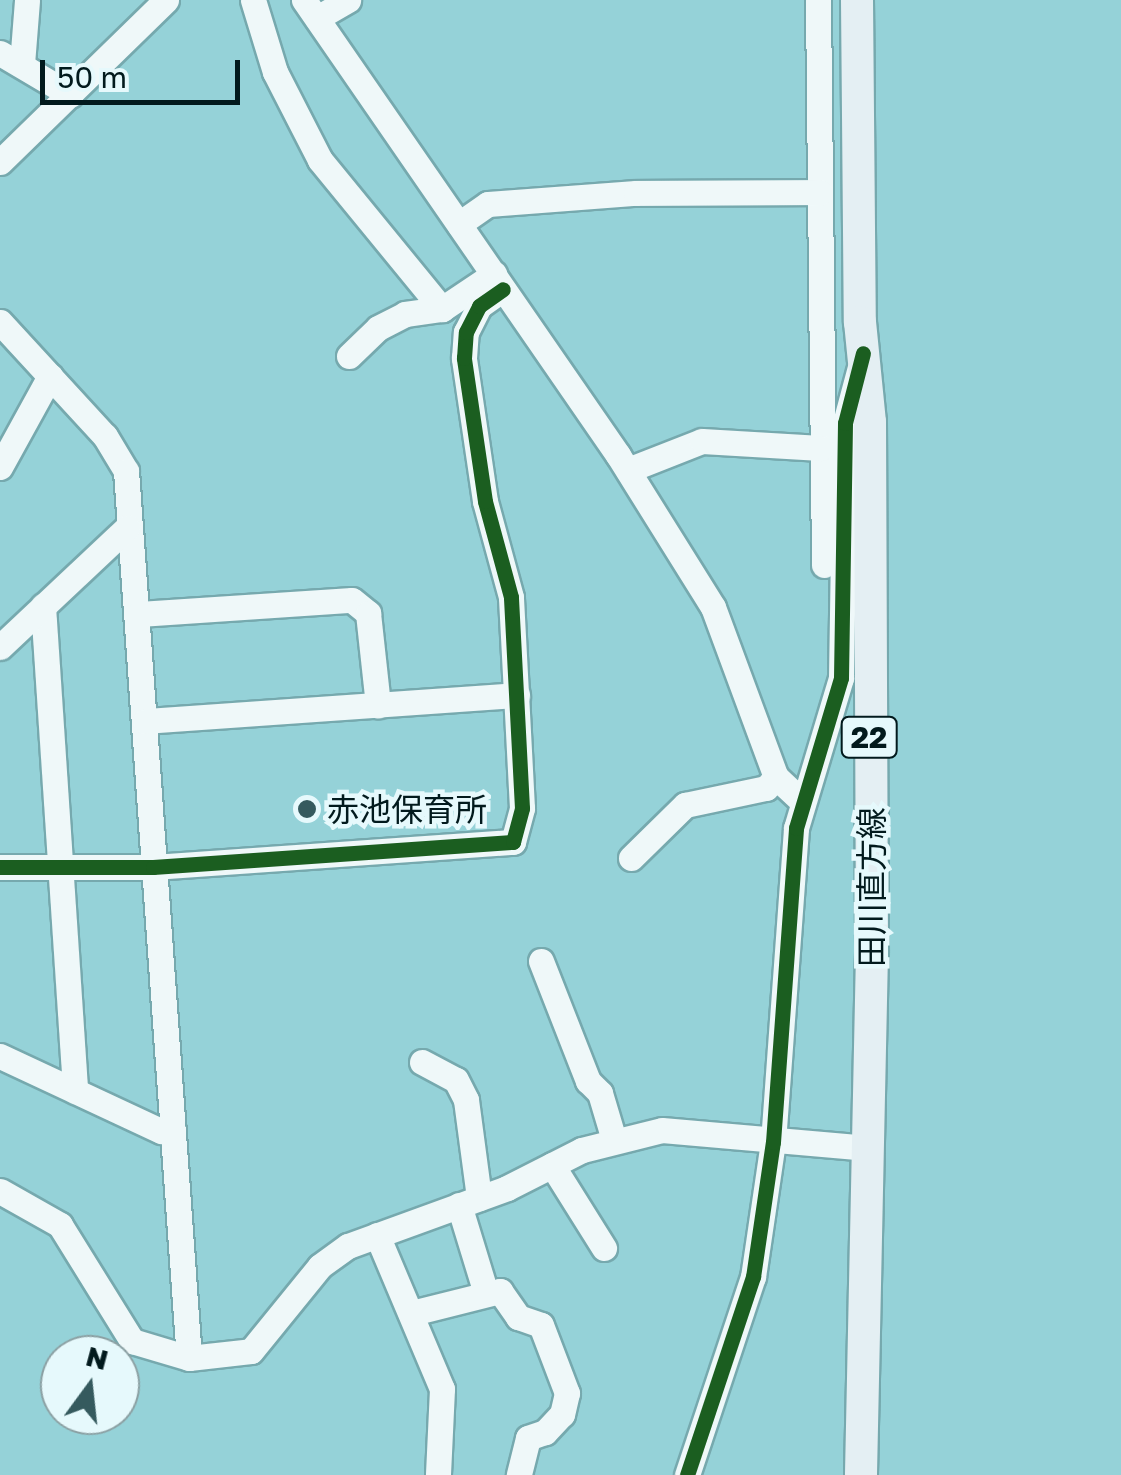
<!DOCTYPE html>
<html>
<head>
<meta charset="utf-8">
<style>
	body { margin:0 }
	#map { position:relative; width:1121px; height:1475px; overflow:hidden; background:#95d2d8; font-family:"Golos Text","Noto Sans JP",sans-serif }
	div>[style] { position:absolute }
	.roads { filter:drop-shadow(2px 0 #76a9ae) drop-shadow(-2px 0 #76a9ae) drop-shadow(0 2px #76a9ae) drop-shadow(0 -2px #76a9ae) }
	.minor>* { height:25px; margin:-12.5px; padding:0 12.5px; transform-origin:12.5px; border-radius:12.5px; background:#eff8f9 }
	.major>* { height:32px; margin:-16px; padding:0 16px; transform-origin:16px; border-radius:16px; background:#e4eff3 }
	.cycleway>* { height:15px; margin:-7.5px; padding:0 7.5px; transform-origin:7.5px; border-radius:7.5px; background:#1b5e20 }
	.dots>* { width:28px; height:28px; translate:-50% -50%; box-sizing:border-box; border:5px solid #e6f9fc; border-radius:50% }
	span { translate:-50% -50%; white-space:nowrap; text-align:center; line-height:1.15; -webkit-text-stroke:9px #e6f9fc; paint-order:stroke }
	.shield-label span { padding:2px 8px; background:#e6f9fc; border:2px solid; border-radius:8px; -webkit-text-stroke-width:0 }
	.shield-label { font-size:30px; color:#021a1d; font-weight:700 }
	.poi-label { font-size:32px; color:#021a1d }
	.left { translate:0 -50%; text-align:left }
	.street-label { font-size:32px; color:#021a1d }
	.north { position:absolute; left:40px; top:1335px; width:100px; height:100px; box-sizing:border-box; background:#e6f9fc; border:2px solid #8ba0a3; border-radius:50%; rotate:15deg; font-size:28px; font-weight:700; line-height:40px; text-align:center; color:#021a1d }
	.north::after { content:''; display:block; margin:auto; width:35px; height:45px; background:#355a5e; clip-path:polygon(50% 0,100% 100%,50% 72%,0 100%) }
	.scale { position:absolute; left:40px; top:60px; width:200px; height:45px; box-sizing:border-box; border:5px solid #021a1d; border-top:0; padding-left:12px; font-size:30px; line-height:35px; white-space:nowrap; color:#021a1d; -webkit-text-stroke:8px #e6f9fc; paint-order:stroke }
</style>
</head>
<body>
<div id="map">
	<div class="roads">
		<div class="minor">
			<div style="left:253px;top:0;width:75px;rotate:73deg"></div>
			<div style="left:275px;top:72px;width:99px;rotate:62.9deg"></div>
			<div style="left:320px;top:160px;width:193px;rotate:50.7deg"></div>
			<div style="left:304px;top:0;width:553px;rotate:55.39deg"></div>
			<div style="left:618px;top:455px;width:179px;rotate:58deg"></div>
			<div style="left:713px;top:607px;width:181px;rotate:69.7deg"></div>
			<div style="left:776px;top:777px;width:35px;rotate:43deg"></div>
			<div style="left:818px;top:0;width:565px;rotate:89.39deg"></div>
			<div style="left:317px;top:18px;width:36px;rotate:-30deg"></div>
			<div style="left:0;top:53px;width:82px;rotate:30.6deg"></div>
			<div style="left:22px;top:64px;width:64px;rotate:-85.5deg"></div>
			<div style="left:0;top:162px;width:232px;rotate:-44.3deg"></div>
			<div style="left:459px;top:224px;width:35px;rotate:-35deg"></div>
			<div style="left:488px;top:204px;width:148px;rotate:-4.3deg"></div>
			<div style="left:636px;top:193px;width:184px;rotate:-0.3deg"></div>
			<div style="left:0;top:322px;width:155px;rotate:47.4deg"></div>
			<div style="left:105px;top:436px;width:41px;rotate:59deg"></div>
			<div style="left:126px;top:471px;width:889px;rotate:85.94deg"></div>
			<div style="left:349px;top:356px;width:40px;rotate:-44deg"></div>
			<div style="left:378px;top:328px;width:30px;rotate:-27deg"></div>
			<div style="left:405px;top:314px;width:37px;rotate:-8deg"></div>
			<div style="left:442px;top:309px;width:63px;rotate:-33.9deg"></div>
			<div style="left:0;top:467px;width:104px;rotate:-61.2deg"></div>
			<div style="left:628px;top:470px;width:79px;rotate:-21.4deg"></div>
			<div style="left:702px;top:441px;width:119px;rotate:3.4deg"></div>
			<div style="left:43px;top:606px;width:486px;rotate:86.2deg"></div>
			<div style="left:139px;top:614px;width:213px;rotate:-3.8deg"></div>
			<div style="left:352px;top:600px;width:21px;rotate:39deg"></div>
			<div style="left:368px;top:613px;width:93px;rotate:83.8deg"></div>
			<div style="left:0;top:647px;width:175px;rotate:-43.2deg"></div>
			<div style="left:145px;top:721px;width:373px;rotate:-4deg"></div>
			<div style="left:631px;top:858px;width:76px;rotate:-44.5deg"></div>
			<div style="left:685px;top:805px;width:83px;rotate:-11.9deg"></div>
			<div style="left:766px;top:788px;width:15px;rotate:-48deg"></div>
			<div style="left:0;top:867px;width:153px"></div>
			<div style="left:153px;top:867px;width:361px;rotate:-4deg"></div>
			<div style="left:513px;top:842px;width:35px;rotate:-75deg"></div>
			<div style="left:522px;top:808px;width:211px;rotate:-93deg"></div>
			<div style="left:511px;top:597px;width:99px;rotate:-105.2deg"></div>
			<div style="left:485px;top:501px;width:145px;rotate:-98.4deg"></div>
			<div style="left:464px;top:358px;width:26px;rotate:-86deg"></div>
			<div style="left:466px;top:332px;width:29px;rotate:-63deg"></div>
			<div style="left:479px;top:306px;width:29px;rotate:-35deg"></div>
			<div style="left:541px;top:961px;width:129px;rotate:68.6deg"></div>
			<div style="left:588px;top:1081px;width:17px;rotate:45deg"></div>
			<div style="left:600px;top:1093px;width:49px;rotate:73.4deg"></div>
			<div style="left:0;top:1056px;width:178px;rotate:25deg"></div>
			<div style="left:161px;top:1131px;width:12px;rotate:-5deg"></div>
			<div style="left:422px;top:1062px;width:38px;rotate:28deg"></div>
			<div style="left:456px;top:1080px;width:22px;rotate:63deg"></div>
			<div style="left:466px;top:1100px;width:99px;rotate:82.4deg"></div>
			<div style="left:552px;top:1165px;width:98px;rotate:57.9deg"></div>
			<div style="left:0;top:1191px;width:69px;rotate:29.5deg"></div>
			<div style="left:60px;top:1225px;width:137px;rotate:58.2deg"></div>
			<div style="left:132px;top:1341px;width:59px;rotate:16.6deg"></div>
			<div style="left:189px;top:1358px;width:62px;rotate:-6.4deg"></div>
			<div style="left:251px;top:1351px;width:109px;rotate:-50.9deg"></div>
			<div style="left:320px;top:1266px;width:34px;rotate:-36deg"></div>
			<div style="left:348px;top:1246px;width:169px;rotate:-20deg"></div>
			<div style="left:507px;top:1188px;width:84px;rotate:-26.9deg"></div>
			<div style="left:582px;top:1150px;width:82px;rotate:-14deg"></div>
			<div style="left:662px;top:1130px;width:207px;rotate:5deg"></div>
			<div style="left:459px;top:1205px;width:89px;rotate:73deg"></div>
			<div style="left:377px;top:1235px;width:167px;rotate:67.1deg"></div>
			<div style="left:442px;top:1389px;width:86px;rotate:92.7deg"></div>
			<div style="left:412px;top:1313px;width:91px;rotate:-14deg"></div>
			<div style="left:500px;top:1291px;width:32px;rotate:55deg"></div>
			<div style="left:518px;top:1317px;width:24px;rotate:19deg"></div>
			<div style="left:541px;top:1325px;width:73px;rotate:69.1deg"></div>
			<div style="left:567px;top:1393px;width:22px;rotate:103deg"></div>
			<div style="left:562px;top:1414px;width:25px;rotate:133deg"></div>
			<div style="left:545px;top:1432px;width:18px;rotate:161deg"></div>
			<div style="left:528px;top:1438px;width:38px;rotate:104deg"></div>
			<div style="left:687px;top:1475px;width:209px;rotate:-71.6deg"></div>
			<div style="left:753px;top:1277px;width:136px;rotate:-81.6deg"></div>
			<div style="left:773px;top:1142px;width:315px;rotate:-85.8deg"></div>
			<div style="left:796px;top:828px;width:157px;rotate:-73.3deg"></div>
			<div style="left:841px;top:678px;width:255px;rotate:-89.1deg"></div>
			<div style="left:845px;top:423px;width:58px;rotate:-75deg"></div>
		</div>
		<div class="major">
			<div style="left:857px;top:0;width:322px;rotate:89.5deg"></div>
			<div style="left:860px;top:322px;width:100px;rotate:84.3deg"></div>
			<div style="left:870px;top:422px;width:531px;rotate:89.78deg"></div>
			<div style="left:872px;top:953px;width:522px;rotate:91.21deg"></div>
		</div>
	</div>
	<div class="cycleway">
		<div style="left:0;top:867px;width:153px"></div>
		<div style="left:153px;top:867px;width:361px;rotate:-4deg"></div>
		<div style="left:513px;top:842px;width:35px;rotate:-75deg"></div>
		<div style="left:522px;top:808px;width:211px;rotate:-93deg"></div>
		<div style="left:511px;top:597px;width:99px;rotate:-105.2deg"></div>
		<div style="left:485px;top:501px;width:145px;rotate:-98.4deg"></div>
		<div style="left:464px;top:358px;width:26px;rotate:-86deg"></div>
		<div style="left:466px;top:332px;width:29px;rotate:-63deg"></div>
		<div style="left:479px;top:306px;width:29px;rotate:-35deg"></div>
		<div style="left:687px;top:1475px;width:209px;rotate:-71.6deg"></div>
		<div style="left:753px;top:1277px;width:136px;rotate:-81.6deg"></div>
		<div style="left:773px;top:1142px;width:315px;rotate:-85.8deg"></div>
		<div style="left:796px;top:828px;width:157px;rotate:-73.3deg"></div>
		<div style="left:841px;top:678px;width:255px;rotate:-89.1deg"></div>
		<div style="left:845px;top:423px;width:72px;rotate:-75.6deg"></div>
	</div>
	<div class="dots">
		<div style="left:307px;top:809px;background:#355a5e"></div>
	</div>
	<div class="shield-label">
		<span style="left:869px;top:737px">22</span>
	</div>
	<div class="poi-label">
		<span class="left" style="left:327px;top:809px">赤池保育所</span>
	</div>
	<div class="street-label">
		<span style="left:871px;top:887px;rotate:-90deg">田川直方線</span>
	</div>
	<div class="north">N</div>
	<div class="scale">50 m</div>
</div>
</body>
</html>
